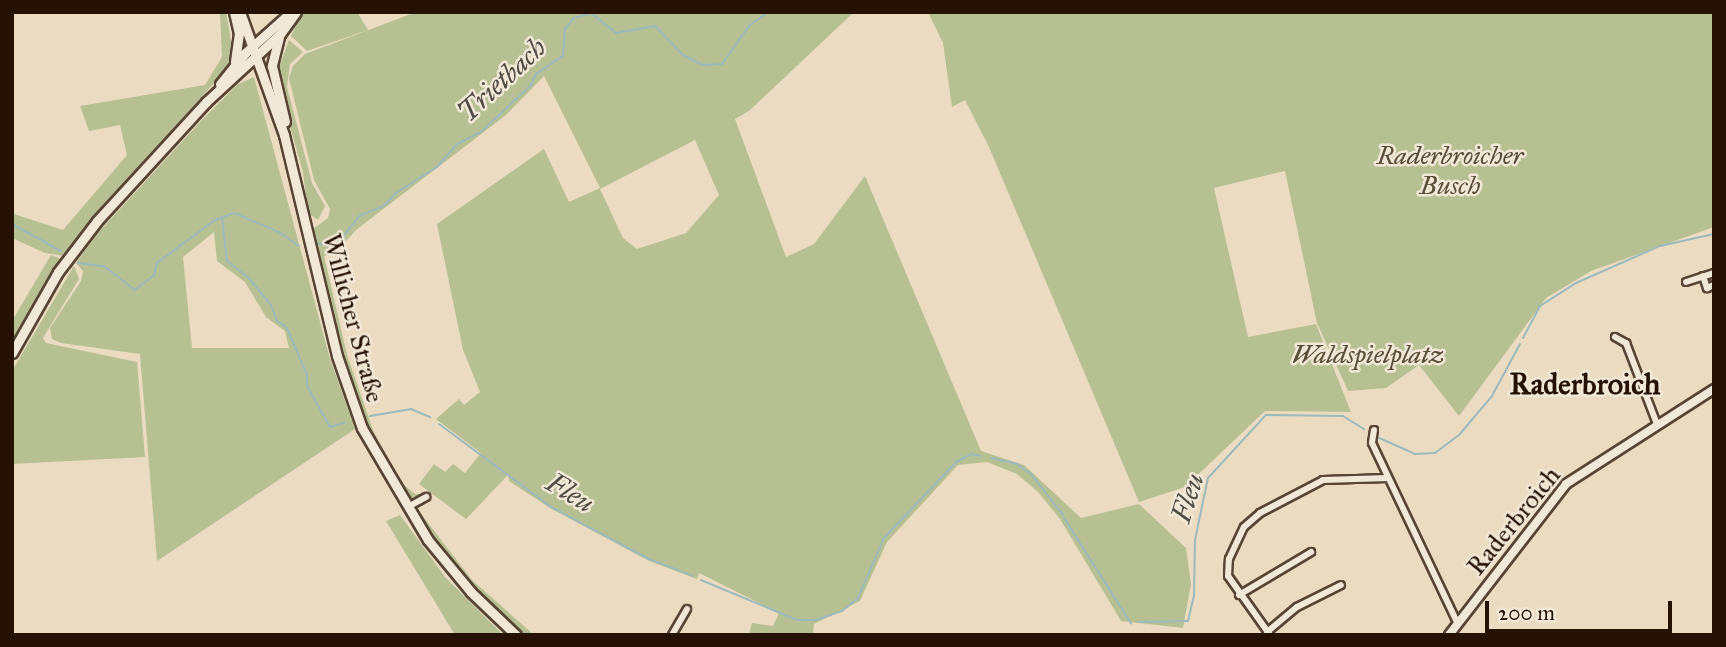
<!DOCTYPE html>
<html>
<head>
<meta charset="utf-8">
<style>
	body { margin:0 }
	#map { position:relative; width:1726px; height:647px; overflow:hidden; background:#ebdcc1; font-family:"IM FELL Great Primer",serif }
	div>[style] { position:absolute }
	.green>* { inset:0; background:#b7c093 }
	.stream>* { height:2px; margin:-1px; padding:0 1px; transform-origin:1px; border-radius:1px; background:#9cb9bc }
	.roads { filter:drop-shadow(2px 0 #574434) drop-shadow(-2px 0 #574434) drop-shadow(0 2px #574434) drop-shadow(0 -2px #574434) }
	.minor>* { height:6px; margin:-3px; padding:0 3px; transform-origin:3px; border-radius:3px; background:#f2e8d7 }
	.tertiary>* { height:8px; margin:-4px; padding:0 4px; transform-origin:4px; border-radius:4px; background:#f2e8d7 }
	.secondary>* { height:9px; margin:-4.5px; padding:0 4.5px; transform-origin:4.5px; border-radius:4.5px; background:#f2e8d7 }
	span { translate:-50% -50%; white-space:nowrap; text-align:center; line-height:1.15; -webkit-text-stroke:5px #f2e8d7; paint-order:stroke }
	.park-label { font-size:26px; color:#594e37; font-style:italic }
	.street-label { font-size:26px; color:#261105 }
	.water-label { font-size:28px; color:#4f4c45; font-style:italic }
	.quarter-label { font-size:30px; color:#261105; font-weight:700 }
	.frame { position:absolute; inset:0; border:14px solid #261105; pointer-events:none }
	.scale { position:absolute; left:1485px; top:601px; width:187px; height:32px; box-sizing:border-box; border:4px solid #261105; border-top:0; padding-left:9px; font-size:21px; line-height:24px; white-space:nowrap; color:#261105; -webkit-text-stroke:5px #f2e8d7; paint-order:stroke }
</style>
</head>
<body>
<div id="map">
	<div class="green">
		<div style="clip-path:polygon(220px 12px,226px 12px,231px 41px,236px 45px,226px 70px,102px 206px,64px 256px,45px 253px,12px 238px,12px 209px,14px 214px,63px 230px,127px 155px,120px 125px,89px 131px,80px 106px,205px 85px,222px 57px)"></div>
		<div style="clip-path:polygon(302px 12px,357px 12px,368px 30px,307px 51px,291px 36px)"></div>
		<div style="clip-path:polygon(evenodd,416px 12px,854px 12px,749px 111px,735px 119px,786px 257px,814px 244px,865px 176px,981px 451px,1024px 465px,1081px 518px,1139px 504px,1186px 548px,1191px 584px,1183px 628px,1121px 621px,1060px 519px,1038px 492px,1017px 474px,987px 462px,958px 465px,887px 542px,860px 601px,814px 624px,813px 635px,749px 635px,752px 623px,773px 626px,779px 613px,699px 573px,697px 579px,649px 561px,550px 508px,509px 481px,508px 475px,466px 519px,419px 484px,434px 464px,445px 472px,453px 464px,465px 473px,481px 453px,436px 419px,459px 399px,464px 405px,480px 392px,463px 350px,437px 224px,544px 149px,569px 202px,600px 188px,544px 76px,506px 115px,356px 230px,335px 253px,324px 256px,347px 355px,373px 430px,398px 480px,415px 494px,421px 494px,409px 503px,367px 428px,342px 354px,313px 229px,328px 218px,330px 209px,314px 180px,289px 78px,293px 66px,305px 54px,416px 12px,695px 140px,719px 195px,686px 233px,637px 249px,623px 238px,600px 189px,695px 140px)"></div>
		<div style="clip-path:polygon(928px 12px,1714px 12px,1714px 227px,1591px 271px,1546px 298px,1459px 416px,1419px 365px,1386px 388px,1348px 391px,1317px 323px,1285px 171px,1214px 188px,1248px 337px,1316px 324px,1351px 412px,1265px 411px,1185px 487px,1139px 502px,989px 147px,965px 100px,952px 107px,943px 43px)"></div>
		<div style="clip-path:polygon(289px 40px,303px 52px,290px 64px,287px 87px,312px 183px,325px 206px,318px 220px,308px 213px,303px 172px,278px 84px,275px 61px,281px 62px)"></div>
		<div style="clip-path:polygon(evenodd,254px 77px,330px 359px,355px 429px,157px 561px,140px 354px,61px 343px,52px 339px,50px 328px,81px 281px,83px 271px,76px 263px,97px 234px,200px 122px,238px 84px,254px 77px,214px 232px,217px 261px,245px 282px,266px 317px,285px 331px,289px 348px,192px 348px,183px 257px,214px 232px)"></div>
		<div style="clip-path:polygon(51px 255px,61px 259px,12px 341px,12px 321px)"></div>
		<div style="clip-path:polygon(74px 266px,79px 279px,43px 338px,46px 343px,137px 362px,145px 457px,12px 464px,12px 371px)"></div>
		<div style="clip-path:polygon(415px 506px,472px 580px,534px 635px,524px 635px,466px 581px,425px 530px,412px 510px)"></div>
		<div style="clip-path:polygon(400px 515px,445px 577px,503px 635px,455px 635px,386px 521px)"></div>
	</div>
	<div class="stream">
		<div style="left:222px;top:218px;width:43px;rotate:83.4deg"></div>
		<div style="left:227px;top:261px;width:28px;rotate:38deg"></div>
		<div style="left:249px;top:278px;width:35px;rotate:51deg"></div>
		<div style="left:271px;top:305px;width:17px;rotate:69deg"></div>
		<div style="left:277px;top:321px;width:12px;rotate:35deg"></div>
		<div style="left:287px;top:328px;width:51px;rotate:66.9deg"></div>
		<div style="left:307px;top:375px;width:11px;rotate:90deg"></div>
		<div style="left:307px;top:386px;width:47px;rotate:60.7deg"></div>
		<div style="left:330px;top:427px;width:15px;rotate:-16deg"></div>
		<div style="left:12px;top:224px;width:56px;rotate:28.9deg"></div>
		<div style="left:316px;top:243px;width:19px;rotate:12deg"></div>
		<div style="left:335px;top:247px;width:39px;rotate:-52deg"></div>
		<div style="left:359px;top:216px;width:27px;rotate:-22deg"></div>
		<div style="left:384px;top:206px;width:18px;rotate:-47deg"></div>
		<div style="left:396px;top:193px;width:49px;rotate:-32.4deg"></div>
		<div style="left:437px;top:167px;width:30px;rotate:-49deg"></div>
		<div style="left:457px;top:144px;width:28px;rotate:-27deg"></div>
		<div style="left:482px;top:131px;width:67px;rotate:-43.2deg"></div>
		<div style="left:531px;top:85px;width:12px;rotate:-66deg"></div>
		<div style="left:536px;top:74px;width:32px;rotate:-34deg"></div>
		<div style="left:563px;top:56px;width:27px;rotate:-86deg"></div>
		<div style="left:565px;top:29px;width:14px;rotate:-51deg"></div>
		<div style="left:574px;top:18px;width:18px;rotate:-16deg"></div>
		<div style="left:591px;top:13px;width:32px;rotate:39deg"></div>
		<div style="left:616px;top:33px;width:40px;rotate:-10deg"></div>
		<div style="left:655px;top:26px;width:40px;rotate:46deg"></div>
		<div style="left:683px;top:55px;width:22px;rotate:27deg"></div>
		<div style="left:703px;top:65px;width:19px;rotate:-3deg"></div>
		<div style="left:722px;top:64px;width:47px;rotate:-54.6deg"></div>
		<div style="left:749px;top:26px;width:24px;rotate:-36deg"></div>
		<div style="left:78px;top:263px;width:26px;rotate:7deg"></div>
		<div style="left:104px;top:266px;width:39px;rotate:38deg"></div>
		<div style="left:135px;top:290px;width:24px;rotate:-38deg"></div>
		<div style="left:154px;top:275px;width:12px;rotate:-76deg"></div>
		<div style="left:157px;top:263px;width:72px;rotate:-36.6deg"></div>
		<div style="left:215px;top:220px;width:20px;rotate:-20deg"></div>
		<div style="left:234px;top:213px;width:49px;rotate:22.9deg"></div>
		<div style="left:279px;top:232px;width:24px;rotate:35deg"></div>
		<div style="left:1523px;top:338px;width:36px;rotate:-62deg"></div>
		<div style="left:1540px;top:306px;width:43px;rotate:-32.6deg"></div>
		<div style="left:1576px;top:283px;width:92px;rotate:-23.8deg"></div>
		<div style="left:1660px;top:246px;width:55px;rotate:-12.5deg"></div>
		<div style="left:370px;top:416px;width:42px;rotate:-9.7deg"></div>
		<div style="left:411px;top:409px;width:21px;rotate:23deg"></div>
		<div style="left:439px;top:424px;width:139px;rotate:36.5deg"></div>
		<div style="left:551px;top:507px;width:109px;rotate:28deg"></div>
		<div style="left:647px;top:558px;width:49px;rotate:21.4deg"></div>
		<div style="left:1377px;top:437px;width:42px;rotate:24.1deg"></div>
		<div style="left:1415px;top:454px;width:20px;rotate:-3deg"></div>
		<div style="left:1435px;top:453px;width:30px;rotate:-37deg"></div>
		<div style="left:1459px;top:435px;width:51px;rotate:-49.8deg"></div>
		<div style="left:1492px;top:396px;width:59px;rotate:-61.7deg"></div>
		<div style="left:991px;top:458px;width:27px;rotate:13deg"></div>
		<div style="left:1017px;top:464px;width:17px;rotate:36deg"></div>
		<div style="left:1031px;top:474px;width:52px;rotate:52deg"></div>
		<div style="left:1064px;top:518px;width:125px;rotate:57.5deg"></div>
		<div style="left:701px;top:580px;width:104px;rotate:22.6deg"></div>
		<div style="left:797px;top:620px;width:19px"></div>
		<div style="left:816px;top:620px;width:28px;rotate:-19deg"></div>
		<div style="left:842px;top:611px;width:21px;rotate:-39deg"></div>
		<div style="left:858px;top:598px;width:65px;rotate:-66.6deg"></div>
		<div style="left:884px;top:538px;width:105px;rotate:-46.5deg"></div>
		<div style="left:956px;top:462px;width:17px;rotate:-28deg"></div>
		<div style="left:971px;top:454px;width:10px;rotate:11deg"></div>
		<div style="left:1138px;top:622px;width:50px;rotate:-1.1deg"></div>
		<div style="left:1188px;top:621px;width:26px;rotate:-77deg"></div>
		<div style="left:1194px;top:596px;width:56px;rotate:-89deg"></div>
		<div style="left:1195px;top:540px;width:63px;rotate:-78.2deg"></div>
		<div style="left:1208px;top:478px;width:86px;rotate:-47.4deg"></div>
		<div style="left:1266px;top:415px;width:77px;rotate:0.7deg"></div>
		<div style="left:1343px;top:416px;width:25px;rotate:32deg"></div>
	</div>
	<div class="roads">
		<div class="minor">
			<div style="left:1703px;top:276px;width:13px;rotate:72deg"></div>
			<div style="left:1707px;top:288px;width:8px;rotate:-23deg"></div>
			<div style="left:1686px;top:282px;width:29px;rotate:-18deg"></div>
			<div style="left:1615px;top:337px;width:13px;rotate:29deg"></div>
			<div style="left:1626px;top:343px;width:87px;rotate:69.1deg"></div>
			<div style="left:1374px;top:430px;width:13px;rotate:99deg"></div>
			<div style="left:1372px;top:443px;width:200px;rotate:64.6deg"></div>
			<div style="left:408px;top:507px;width:21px;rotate:-29deg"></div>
			<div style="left:1239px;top:595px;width:84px;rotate:-30.8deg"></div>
			<div style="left:1267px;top:632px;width:39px;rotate:-40deg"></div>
			<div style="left:1297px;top:607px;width:49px;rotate:-26.6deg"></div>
			<div style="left:672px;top:635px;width:30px;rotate:-60deg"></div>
			<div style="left:1270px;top:635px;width:72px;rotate:-125.4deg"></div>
			<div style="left:1228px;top:576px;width:17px;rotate:-87deg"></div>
			<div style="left:1229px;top:559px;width:35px;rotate:-65deg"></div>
			<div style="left:1244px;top:527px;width:21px;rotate:-41deg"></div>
			<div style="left:1260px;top:513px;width:71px;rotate:-27.6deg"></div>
			<div style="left:1323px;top:480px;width:65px;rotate:-1.8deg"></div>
		</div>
		<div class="tertiary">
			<div style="left:1449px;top:635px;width:191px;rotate:-52.2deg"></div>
			<div style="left:1566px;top:484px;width:176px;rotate:-32.7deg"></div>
		</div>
		<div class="secondary">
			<div style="left:234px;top:12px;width:22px;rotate:77deg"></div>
			<div style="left:239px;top:33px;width:29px;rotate:98deg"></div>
			<div style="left:240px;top:12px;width:131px;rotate:70.3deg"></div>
			<div style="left:284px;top:135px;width:227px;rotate:76.5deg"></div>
			<div style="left:337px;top:356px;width:76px;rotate:70.9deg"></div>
			<div style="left:362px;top:428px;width:130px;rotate:59.5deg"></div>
			<div style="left:428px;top:540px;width:67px;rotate:50.4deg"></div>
			<div style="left:471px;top:592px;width:62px;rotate:43.7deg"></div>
			<div style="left:279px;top:37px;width:30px;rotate:104deg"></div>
			<div style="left:272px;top:66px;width:57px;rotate:76.9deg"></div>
			<div style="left:220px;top:84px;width:40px;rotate:-51deg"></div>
			<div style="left:245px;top:53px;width:62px;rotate:-41.7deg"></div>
			<div style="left:12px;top:353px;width:93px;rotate:-60.4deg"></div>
			<div style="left:58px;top:272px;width:64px;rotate:-52.6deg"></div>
			<div style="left:97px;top:221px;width:161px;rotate:-47.5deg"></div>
			<div style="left:206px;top:102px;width:100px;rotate:-42.6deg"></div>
			<div style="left:280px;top:34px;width:27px;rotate:-54deg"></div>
		</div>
	</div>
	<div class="park-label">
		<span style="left:1450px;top:171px">Raderbroicher<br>Busch</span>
		<span style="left:1368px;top:355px">Waldspielplatz</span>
	</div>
	<div class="street-label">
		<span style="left:353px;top:318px;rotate:75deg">Willicher Straße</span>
		<span style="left:1514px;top:521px;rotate:-51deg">Raderbroich</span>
	</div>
	<div class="water-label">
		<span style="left:502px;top:80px;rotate:-43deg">Trietbach</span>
		<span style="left:570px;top:493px;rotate:31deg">Fleu</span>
		<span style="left:1188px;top:498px;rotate:-72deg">Fleu</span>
	</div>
	<div class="quarter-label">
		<span style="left:1585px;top:384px">Raderbroich</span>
	</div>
	<div class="frame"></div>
	<div class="scale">200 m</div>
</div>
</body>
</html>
